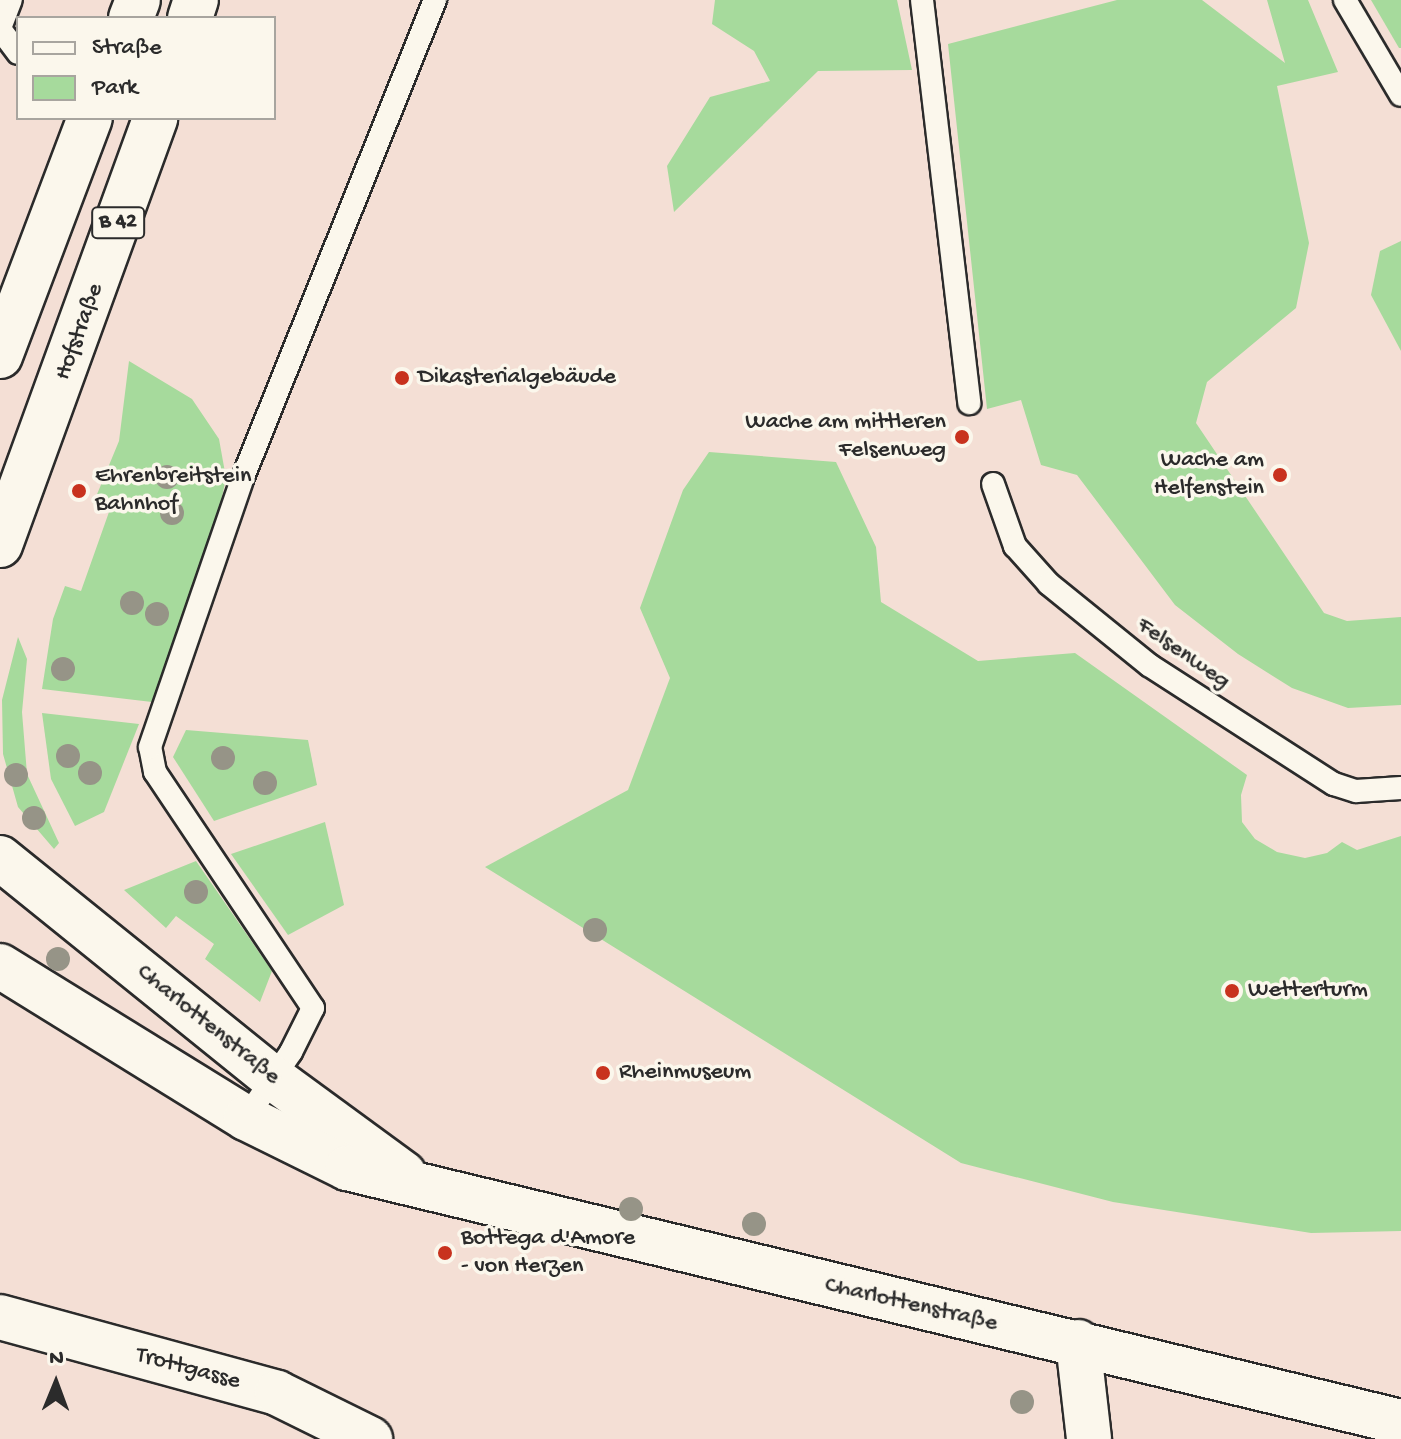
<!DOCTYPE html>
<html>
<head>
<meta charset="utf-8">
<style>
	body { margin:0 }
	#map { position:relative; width:1401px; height:1439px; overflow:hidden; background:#f4dfd5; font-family:"Gochi Hand",sans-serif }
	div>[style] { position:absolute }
	.green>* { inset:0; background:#a6da9c }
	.roads { filter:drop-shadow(2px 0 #2b2b2b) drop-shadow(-2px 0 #2b2b2b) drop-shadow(0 2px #2b2b2b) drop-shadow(0 -2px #2b2b2b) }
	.lane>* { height:22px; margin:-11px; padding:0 11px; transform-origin:11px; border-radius:11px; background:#fbf7ec }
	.street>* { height:44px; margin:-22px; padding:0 22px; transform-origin:22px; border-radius:22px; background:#fbf7ec }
	.secondary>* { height:44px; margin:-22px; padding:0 22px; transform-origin:22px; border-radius:22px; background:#fbf7ec }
	.primary>* { height:44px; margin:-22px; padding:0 22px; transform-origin:22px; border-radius:22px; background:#fbf7ec }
	.trees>* { width:24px; height:24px; margin:-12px; border-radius:50%; background:#969487 }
	.dots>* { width:22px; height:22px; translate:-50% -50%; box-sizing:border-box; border:4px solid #fbf7ec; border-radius:50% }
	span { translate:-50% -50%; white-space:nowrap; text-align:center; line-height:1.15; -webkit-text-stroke:7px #fbf7ec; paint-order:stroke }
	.shield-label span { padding:2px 6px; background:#fbf7ec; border:2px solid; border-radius:6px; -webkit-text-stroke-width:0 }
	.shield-label { font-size:22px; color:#2b2b2b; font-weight:700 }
	.street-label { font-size:24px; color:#2b2b2b }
	.poi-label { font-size:24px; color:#2b2b2b }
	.left { translate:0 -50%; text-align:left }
	.right { translate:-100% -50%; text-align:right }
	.legend { position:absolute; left:16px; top:16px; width:260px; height:104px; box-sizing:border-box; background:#fbf7ec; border:2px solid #a8a59f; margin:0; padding:10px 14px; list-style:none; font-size:24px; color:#2b2b2b }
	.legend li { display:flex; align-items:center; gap:16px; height:40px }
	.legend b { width:40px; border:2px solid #a8a59f }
	.north { position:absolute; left:16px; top:1343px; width:80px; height:80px; -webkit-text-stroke:6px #fbf7ec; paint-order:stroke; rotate:1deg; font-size:22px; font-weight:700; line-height:32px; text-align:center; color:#2b2b2b }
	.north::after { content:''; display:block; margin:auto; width:28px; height:36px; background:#2b2b2b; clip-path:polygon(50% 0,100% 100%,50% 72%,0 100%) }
</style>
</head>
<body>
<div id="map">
	<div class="green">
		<div style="clip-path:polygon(715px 0,897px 0,912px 70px,818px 71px,674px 212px,667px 166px,710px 97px,770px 81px,754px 51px,712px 24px)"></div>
		<div style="clip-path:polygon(1117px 0,1202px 0,1285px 63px,1267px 0,1308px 0,1338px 72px,1277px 86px,1309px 243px,1296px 308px,1207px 382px,1196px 423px,1324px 613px,1347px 621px,1401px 617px,1401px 705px,1348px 708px,1292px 688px,1238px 654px,1175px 605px,1077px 475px,1041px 465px,1021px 400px,987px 409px,948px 44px)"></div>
		<div style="clip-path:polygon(1371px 0,1401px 0,1401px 48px,1399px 48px)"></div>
		<div style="clip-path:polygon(1401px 241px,1401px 351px,1371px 295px,1380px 251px)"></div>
		<div style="clip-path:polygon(129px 361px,192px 399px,219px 439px,226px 478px,218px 516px,152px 702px,42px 689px,53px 619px,65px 586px,81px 591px,109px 512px,93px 504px,119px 441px)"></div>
		<div style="clip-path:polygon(709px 452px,836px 462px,876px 547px,881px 602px,978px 661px,1075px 653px,1247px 775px,1241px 795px,1242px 822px,1255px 839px,1277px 852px,1305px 858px,1327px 853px,1342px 842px,1357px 850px,1401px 836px,1401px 1231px,1311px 1233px,1113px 1202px,961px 1163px,485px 867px,628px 790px,670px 678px,640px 608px,683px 490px)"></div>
		<div style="clip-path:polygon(18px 637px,27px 659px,22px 712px,27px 774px,59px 843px,54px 849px,18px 807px,3px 754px,2px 700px)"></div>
		<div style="clip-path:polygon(42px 713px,139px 724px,104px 812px,75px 826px,51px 779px)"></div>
		<div style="clip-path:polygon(186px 730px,308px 740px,317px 785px,214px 821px,173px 757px)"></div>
		<div style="clip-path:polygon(325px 822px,344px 905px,288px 935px,231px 854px)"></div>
		<div style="clip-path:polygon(196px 861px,272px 971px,260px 1002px,205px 959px,214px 944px,176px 916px,166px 928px,124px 890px)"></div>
	</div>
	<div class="roads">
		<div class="lane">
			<div style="left:922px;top:0;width:406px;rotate:83.3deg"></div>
			<div style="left:1345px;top:0;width:110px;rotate:59.5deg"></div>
			<div style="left:0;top:28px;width:30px;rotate:-69deg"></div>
			<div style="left:0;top:29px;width:30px;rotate:53deg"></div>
			<div style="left:993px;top:484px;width:66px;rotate:70.5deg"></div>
			<div style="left:1015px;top:546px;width:51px;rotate:48.2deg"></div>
			<div style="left:1049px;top:584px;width:129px;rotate:39deg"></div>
			<div style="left:1149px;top:665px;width:220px;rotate:32.8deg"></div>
			<div style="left:1334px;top:784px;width:23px;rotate:18deg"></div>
			<div style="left:1356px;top:791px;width:45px;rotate:-3.8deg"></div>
			<div style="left:246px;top:1118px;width:80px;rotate:-55.7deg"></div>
			<div style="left:291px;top:1052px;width:49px;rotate:-63.4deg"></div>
			<div style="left:313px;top:1008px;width:284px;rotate:-123.8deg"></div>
			<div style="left:155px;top:772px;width:25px;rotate:-101deg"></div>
			<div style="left:150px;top:747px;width:280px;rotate:-71deg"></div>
			<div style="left:241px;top:482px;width:520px;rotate:-68.08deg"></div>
		</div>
		<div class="street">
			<div style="left:0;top:1317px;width:287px;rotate:15.3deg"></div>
			<div style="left:277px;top:1393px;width:104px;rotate:26.3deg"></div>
			<div style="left:1078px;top:1342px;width:98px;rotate:83.5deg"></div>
		</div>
		<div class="secondary">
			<div style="left:0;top:858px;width:351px;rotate:38.9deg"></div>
			<div style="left:273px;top:1078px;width:162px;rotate:36.2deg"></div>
			<div style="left:0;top:966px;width:289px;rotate:31.7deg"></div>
			<div style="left:246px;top:1118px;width:113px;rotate:26.3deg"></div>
			<div style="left:347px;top:1168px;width:1084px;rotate:13.55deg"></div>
		</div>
		<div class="primary">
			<div style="left:131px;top:18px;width:19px;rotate:-69deg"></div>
			<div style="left:190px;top:18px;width:19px;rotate:-72deg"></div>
			<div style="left:0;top:356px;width:254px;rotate:-69.3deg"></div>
			<div style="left:0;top:545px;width:454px;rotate:-70deg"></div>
		</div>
	</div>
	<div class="trees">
		<div style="left:167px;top:477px"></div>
		<div style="left:172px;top:513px"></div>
		<div style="left:132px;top:603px"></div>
		<div style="left:157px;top:614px"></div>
		<div style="left:63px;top:669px"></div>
		<div style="left:68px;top:756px"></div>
		<div style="left:223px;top:758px"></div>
		<div style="left:90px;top:773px"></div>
		<div style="left:16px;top:775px"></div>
		<div style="left:265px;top:783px"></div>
		<div style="left:34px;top:818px"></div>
		<div style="left:196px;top:892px"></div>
		<div style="left:595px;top:930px"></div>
		<div style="left:58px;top:959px"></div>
		<div style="left:631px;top:1209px"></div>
		<div style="left:754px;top:1224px"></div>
		<div style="left:1022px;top:1402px"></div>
	</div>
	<div class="dots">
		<div style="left:402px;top:378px;background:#c8321e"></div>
		<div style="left:962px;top:437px;background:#c8321e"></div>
		<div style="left:1280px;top:475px;background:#c8321e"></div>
		<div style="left:79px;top:491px;background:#c8321e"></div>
		<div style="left:1232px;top:991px;background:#c8321e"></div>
		<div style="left:603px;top:1073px;background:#c8321e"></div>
		<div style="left:445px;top:1253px;background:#c8321e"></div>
	</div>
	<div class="shield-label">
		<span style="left:118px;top:223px">B 42</span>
	</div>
	<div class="street-label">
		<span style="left:80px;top:332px;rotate:-70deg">Hofstraße</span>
		<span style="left:1183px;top:654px;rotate:35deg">Felsenweg</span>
		<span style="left:208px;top:1025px;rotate:39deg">Charlottenstraße</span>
		<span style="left:911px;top:1305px;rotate:13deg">Charlottenstraße</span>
		<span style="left:188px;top:1369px;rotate:15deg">Trottgasse</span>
	</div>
	<div class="poi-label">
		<span class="left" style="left:418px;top:378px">Dikasterialgebäude</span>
		<span class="right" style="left:946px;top:437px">Wache am mittleren<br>Felsenweg</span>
		<span class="right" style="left:1264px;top:475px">Wache am<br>Helfenstein</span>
		<span class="left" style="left:95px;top:491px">Ehrenbreitstein<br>Bahnhof</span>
		<span class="left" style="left:1248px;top:991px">Wetterturm</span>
		<span class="left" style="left:619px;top:1073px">Rheinmuseum</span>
		<span class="left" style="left:461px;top:1253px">Bottega d'Amore<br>- von Herzen</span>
	</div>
	<ul class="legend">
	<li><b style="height:10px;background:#fbf7ec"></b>Straße</li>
	<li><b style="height:22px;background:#a6da9c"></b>Park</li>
	</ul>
	<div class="north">N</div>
</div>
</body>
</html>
